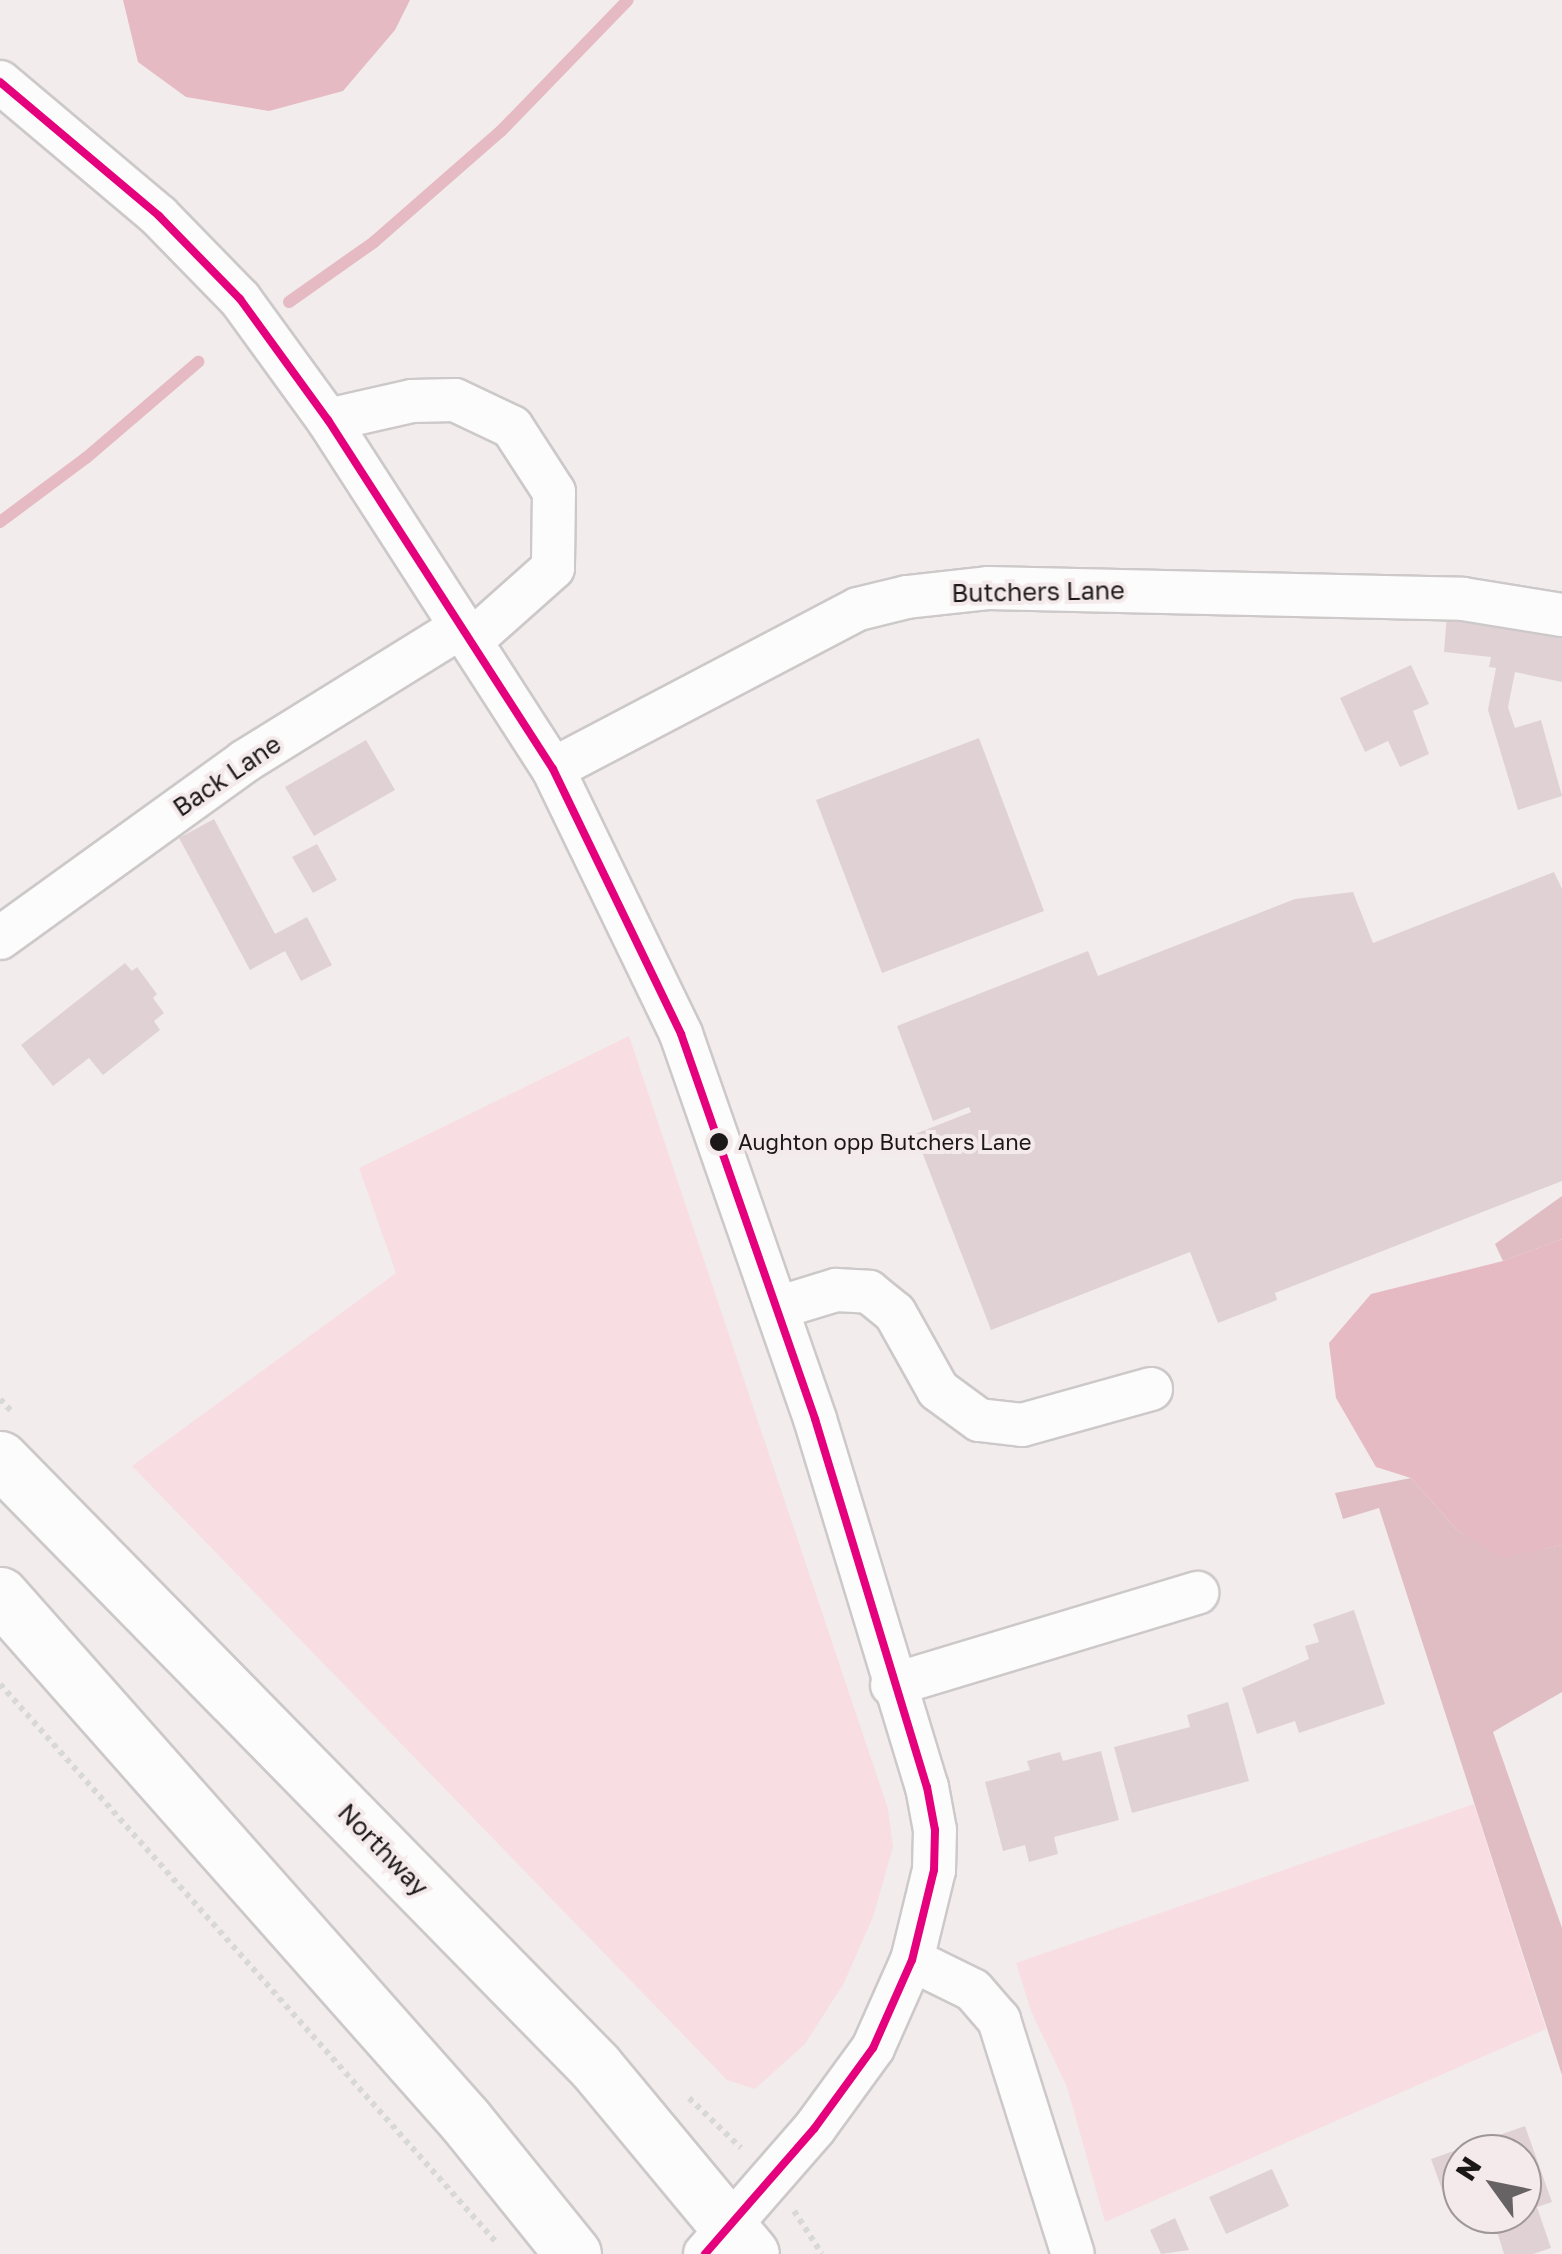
<!DOCTYPE html>
<html>
<head>
<meta charset="utf-8">
<style>
	body { margin:0 }
	#map { position:relative; width:1562px; height:2254px; overflow:hidden; background:#f2eced; font-family:"Golos Text",sans-serif }
	div>[style] { position:absolute }
	.green>* { inset:0; background:#f8dee3 }
	.forest>* { inset:0; background:#dfbdc3 }
	.water>* { inset:0; background:#e5bac2 }
	.stream>* { height:12px; margin:-6px; padding:0 6px; transform-origin:6px; border-radius:6px; background:#e5bac2 }
	.building>* { inset:0; background:#e0d2d4 }
	.path>* { height:6px; margin-top:-3px; transform-origin:0; background:repeating-linear-gradient(90deg,#d9d8d8 0 5px,transparent 0 10px) }
	.roads { filter:drop-shadow(2px 0 #cdc8c9) drop-shadow(-2px 0 #cdc8c9) drop-shadow(0 2px #cdc8c9) drop-shadow(0 -2px #cdc8c9) }
	.minor>* { height:42px; margin:-21px; padding:0 21px; transform-origin:21px; border-radius:21px; background:#fdfcfc }
	.highway>* { height:55px; margin:-27.5px; padding:0 27.5px; transform-origin:27.5px; border-radius:27.5px; background:#fdfcfc }
	.bus-1>* { height:8px; margin:-4px; padding:0 4px; transform-origin:4px; border-radius:4px; background:#e5007d }
	.dots>* { width:28px; height:28px; translate:-50% -50%; box-sizing:border-box; border:5px solid #f4eaeb; border-radius:50% }
	span { translate:-50% -50%; white-space:nowrap; text-align:center; line-height:1.15; -webkit-text-stroke:8px #f4eaeb; paint-order:stroke }
	.bus-label { font-size:22px; color:#1c1819 }
	.left { translate:0 -50%; text-align:left }
	.street-label { font-size:25px; color:#1c1819 }
	.north { position:absolute; left:1442px; top:2134px; width:100px; height:100px; box-sizing:border-box; background:#f4eaeb; border:2px solid #9e9697; border-radius:50%; rotate:303deg; font-size:28px; font-weight:700; line-height:40px; text-align:center; color:#1c1819 }
	.north::after { content:''; display:block; margin:auto; width:35px; height:45px; background:#676263; clip-path:polygon(50% 0,100% 100%,50% 72%,0 100%) }
</style>
</head>
<body>
<div id="map">
	<div class="green">
		<div style="clip-path:polygon(629px 1036px,888px 1809px,893px 1847px,873px 1917px,844px 1983px,805px 2044px,755px 2089px,727px 2080px,132px 1466px,396px 1273px,359px 1168px)"></div>
		<div style="clip-path:polygon(1474px 1804px,1546px 2029px,1105px 2222px,1067px 2087px,1031px 2011px,1016px 1963px)"></div>
	</div>
	<div class="forest">
		<div style="clip-path:polygon(1562px 1196px,1562px 1239px,1503px 1261px,1495px 1244px)"></div>
		<div style="clip-path:polygon(1411px 1478px,1456px 1529px,1501px 1557px,1562px 1545px,1562px 1692px,1493px 1732px,1562px 1928px,1562px 2075px,1379px 1508px,1343px 1519px,1335px 1493px)"></div>
	</div>
	<div class="water">
		<div style="clip-path:polygon(123px 0,410px 0,395px 30px,343px 91px,269px 111px,186px 97px,138px 62px)"></div>
		<div style="clip-path:polygon(1562px 1239px,1562px 1545px,1501px 1558px,1456px 1529px,1411px 1478px,1376px 1467px,1336px 1398px,1329px 1343px,1371px 1294px,1503px 1261px)"></div>
	</div>
	<div class="stream">
		<div style="left:289px;top:302px;width:104px;rotate:-35.2deg"></div>
		<div style="left:374px;top:242px;width:169px;rotate:-41.2deg"></div>
		<div style="left:501px;top:131px;width:182px;rotate:-45.9deg"></div>
		<div style="left:0;top:522px;width:107px;rotate:-36.7deg"></div>
		<div style="left:86px;top:458px;width:148px;rotate:-40.6deg"></div>
	</div>
	<div class="building">
		<div style="clip-path:polygon(1447px 614px,1562px 633px,1562px 682px,1515px 672px,1508px 707px,1515px 728px,1541px 720px,1562px 796px,1518px 810px,1488px 710px,1496px 668px,1489px 667px,1491px 657px,1444px 652px)"></div>
		<div style="clip-path:polygon(1411px 665px,1429px 704px,1413px 711px,1429px 754px,1400px 767px,1388px 741px,1365px 752px,1340px 698px)"></div>
		<div style="clip-path:polygon(979px 738px,1044px 911px,882px 973px,816px 800px)"></div>
		<div style="clip-path:polygon(366px 740px,395px 790px,314px 836px,285px 787px)"></div>
		<div style="clip-path:polygon(214px 819px,275px 934px,307px 917px,332px 965px,301px 981px,285px 951px,250px 970px,179px 838px)"></div>
		<div style="clip-path:polygon(317px 844px,337px 880px,313px 893px,292px 857px)"></div>
		<div style="clip-path:polygon(1554px 872px,1562px 889px,1562px 1181px,1275px 1293px,1277px 1300px,1218px 1323px,1190px 1252px,991px 1330px,915px 1134px,971px 1112px,969px 1107px,933px 1121px,897px 1026px,1088px 951px,1098px 976px,1295px 899px,1353px 892px,1373px 943px)"></div>
		<div style="clip-path:polygon(125px 963px,132px 971px,137px 967px,157px 994px,153px 998px,164px 1013px,154px 1021px,160px 1030px,103px 1075px,89px 1058px,53px 1086px,21px 1045px)"></div>
		<div style="clip-path:polygon(1354px 1610px,1385px 1704px,1299px 1733px,1295px 1721px,1257px 1734px,1242px 1688px,1309px 1659px,1305px 1646px,1319px 1642px,1313px 1624px)"></div>
		<div style="clip-path:polygon(1228px 1702px,1249px 1781px,1132px 1813px,1114px 1747px,1190px 1727px,1187px 1715px)"></div>
		<div style="clip-path:polygon(1101px 1751px,1119px 1820px,1054px 1837px,1058px 1854px,1029px 1862px,1025px 1845px,1003px 1851px,985px 1782px,1030px 1770px,1027px 1761px,1060px 1752px,1063px 1761px)"></div>
		<div style="clip-path:polygon(1525px 2126px,1552px 2202px,1537px 2207px,1551px 2248px,1533px 2254px,1504px 2254px,1494px 2222px,1488px 2224px,1485px 2214px,1522px 2214px,1522px 2154px,1462px 2154px,1462px 2192px,1445px 2198px,1431px 2159px)"></div>
		<div style="clip-path:polygon(1272px 2169px,1289px 2206px,1226px 2234px,1209px 2197px)"></div>
		<div style="clip-path:polygon(1175px 2218px,1189px 2250px,1161px 2254px,1150px 2230px)"></div>
	</div>
	<div class="path">
		<div style="left:0;top:1399px;width:19px;rotate:47deg"></div>
		<div style="left:0;top:1684px;width:747px;rotate:48.37deg"></div>
		<div style="left:689px;top:2098px;width:72px;rotate:43.9deg"></div>
		<div style="left:794px;top:2211px;width:51px;rotate:56.9deg"></div>
	</div>
	<div class="roads">
		<div class="minor">
			<div style="left:0;top:82px;width:208px;rotate:40.1deg"></div>
			<div style="left:159px;top:216px;width:116px;rotate:45.7deg"></div>
			<div style="left:240px;top:299px;width:150px;rotate:54deg"></div>
			<div style="left:328px;top:420px;width:415px;rotate:57.2deg"></div>
			<div style="left:553px;top:769px;width:294px;rotate:64.2deg"></div>
			<div style="left:681px;top:1034px;width:408px;rotate:70.8deg"></div>
			<div style="left:815px;top:1419px;width:385px;rotate:73.1deg"></div>
			<div style="left:927px;top:1787px;width:44px;rotate:79.5deg"></div>
			<div style="left:935px;top:1830px;width:40px;rotate:91.4deg"></div>
			<div style="left:934px;top:1870px;width:93px;rotate:103.7deg"></div>
			<div style="left:912px;top:1960px;width:96px;rotate:113.9deg"></div>
			<div style="left:873px;top:2048px;width:100px;rotate:126.1deg"></div>
			<div style="left:814px;top:2129px;width:166px;rotate:131.1deg"></div>
			<div style="left:328px;top:420px;width:86px;rotate:-12.7deg"></div>
			<div style="left:412px;top:401px;width:43px;rotate:-1.3deg"></div>
			<div style="left:455px;top:400px;width:63px;rotate:25.3deg"></div>
			<div style="left:512px;top:427px;width:77px;rotate:57.1deg"></div>
			<div style="left:554px;top:492px;width:76px;rotate:90.8deg"></div>
			<div style="left:553px;top:568px;width:110px;rotate:138.3deg"></div>
			<div style="left:553px;top:769px;width:344px;rotate:-27.7deg"></div>
			<div style="left:858px;top:609px;width:50px;rotate:-13.8deg"></div>
			<div style="left:907px;top:597px;width:81px;rotate:-6.3deg"></div>
			<div style="left:988px;top:588px;width:475px;rotate:1.3deg"></div>
			<div style="left:1463px;top:599px;width:100px;rotate:9.2deg"></div>
			<div style="left:0;top:938px;width:302px;rotate:-35.8deg"></div>
			<div style="left:245px;top:761px;width:254px;rotate:-31.8deg"></div>
			<div style="left:777px;top:1308px;width:62px;rotate:-17deg"></div>
			<div style="left:836px;top:1290px;width:33px;rotate:3deg"></div>
			<div style="left:869px;top:1292px;width:33px;rotate:39deg"></div>
			<div style="left:895px;top:1313px;width:88px;rotate:60.8deg"></div>
			<div style="left:938px;top:1390px;width:51px;rotate:36.2deg"></div>
			<div style="left:979px;top:1420px;width:43px;rotate:6.6deg"></div>
			<div style="left:1022px;top:1425px;width:134px;rotate:-15.6deg"></div>
			<div style="left:892px;top:1685px;width:319px;rotate:-16.8deg"></div>
			<div style="left:912px;top:1960px;width:68px;rotate:26.2deg"></div>
			<div style="left:973px;top:1990px;width:40px;rotate:49deg"></div>
			<div style="left:999px;top:2020px;width:245px;rotate:72.5deg"></div>
		</div>
		<div class="highway">
			<div style="left:0;top:1459px;width:850px;rotate:45.57deg"></div>
			<div style="left:595px;top:2066px;width:244px;rotate:50.3deg"></div>
			<div style="left:0;top:1595px;width:701px;rotate:48.47deg"></div>
			<div style="left:465px;top:2120px;width:172px;rotate:51.1deg"></div>
		</div>
	</div>
	<div class="bus-1">
		<div style="left:0;top:82px;width:208px;rotate:40.1deg"></div>
		<div style="left:159px;top:216px;width:116px;rotate:45.7deg"></div>
		<div style="left:240px;top:299px;width:150px;rotate:54deg"></div>
		<div style="left:328px;top:420px;width:415px;rotate:57.2deg"></div>
		<div style="left:553px;top:769px;width:294px;rotate:64.2deg"></div>
		<div style="left:681px;top:1034px;width:408px;rotate:70.8deg"></div>
		<div style="left:815px;top:1419px;width:385px;rotate:73.1deg"></div>
		<div style="left:927px;top:1787px;width:44px;rotate:79.5deg"></div>
		<div style="left:935px;top:1830px;width:40px;rotate:91.4deg"></div>
		<div style="left:934px;top:1870px;width:93px;rotate:103.7deg"></div>
		<div style="left:912px;top:1960px;width:96px;rotate:113.9deg"></div>
		<div style="left:873px;top:2048px;width:100px;rotate:126.1deg"></div>
		<div style="left:814px;top:2129px;width:166px;rotate:131.1deg"></div>
	</div>
	<div class="dots">
		<div style="left:719px;top:1142px;background:#1c1819"></div>
	</div>
	<div class="bus-label">
		<span class="left" style="left:738px;top:1142px">Aughton opp Butchers Lane</span>
	</div>
	<div class="street-label">
		<span style="left:1038px;top:592px;rotate:-1deg">Butchers Lane</span>
		<span style="left:227px;top:776px;rotate:-34deg">Back Lane</span>
		<span style="left:383px;top:1850px;rotate:46deg">Northway</span>
	</div>
	<div class="north">N</div>
</div>
</body>
</html>
